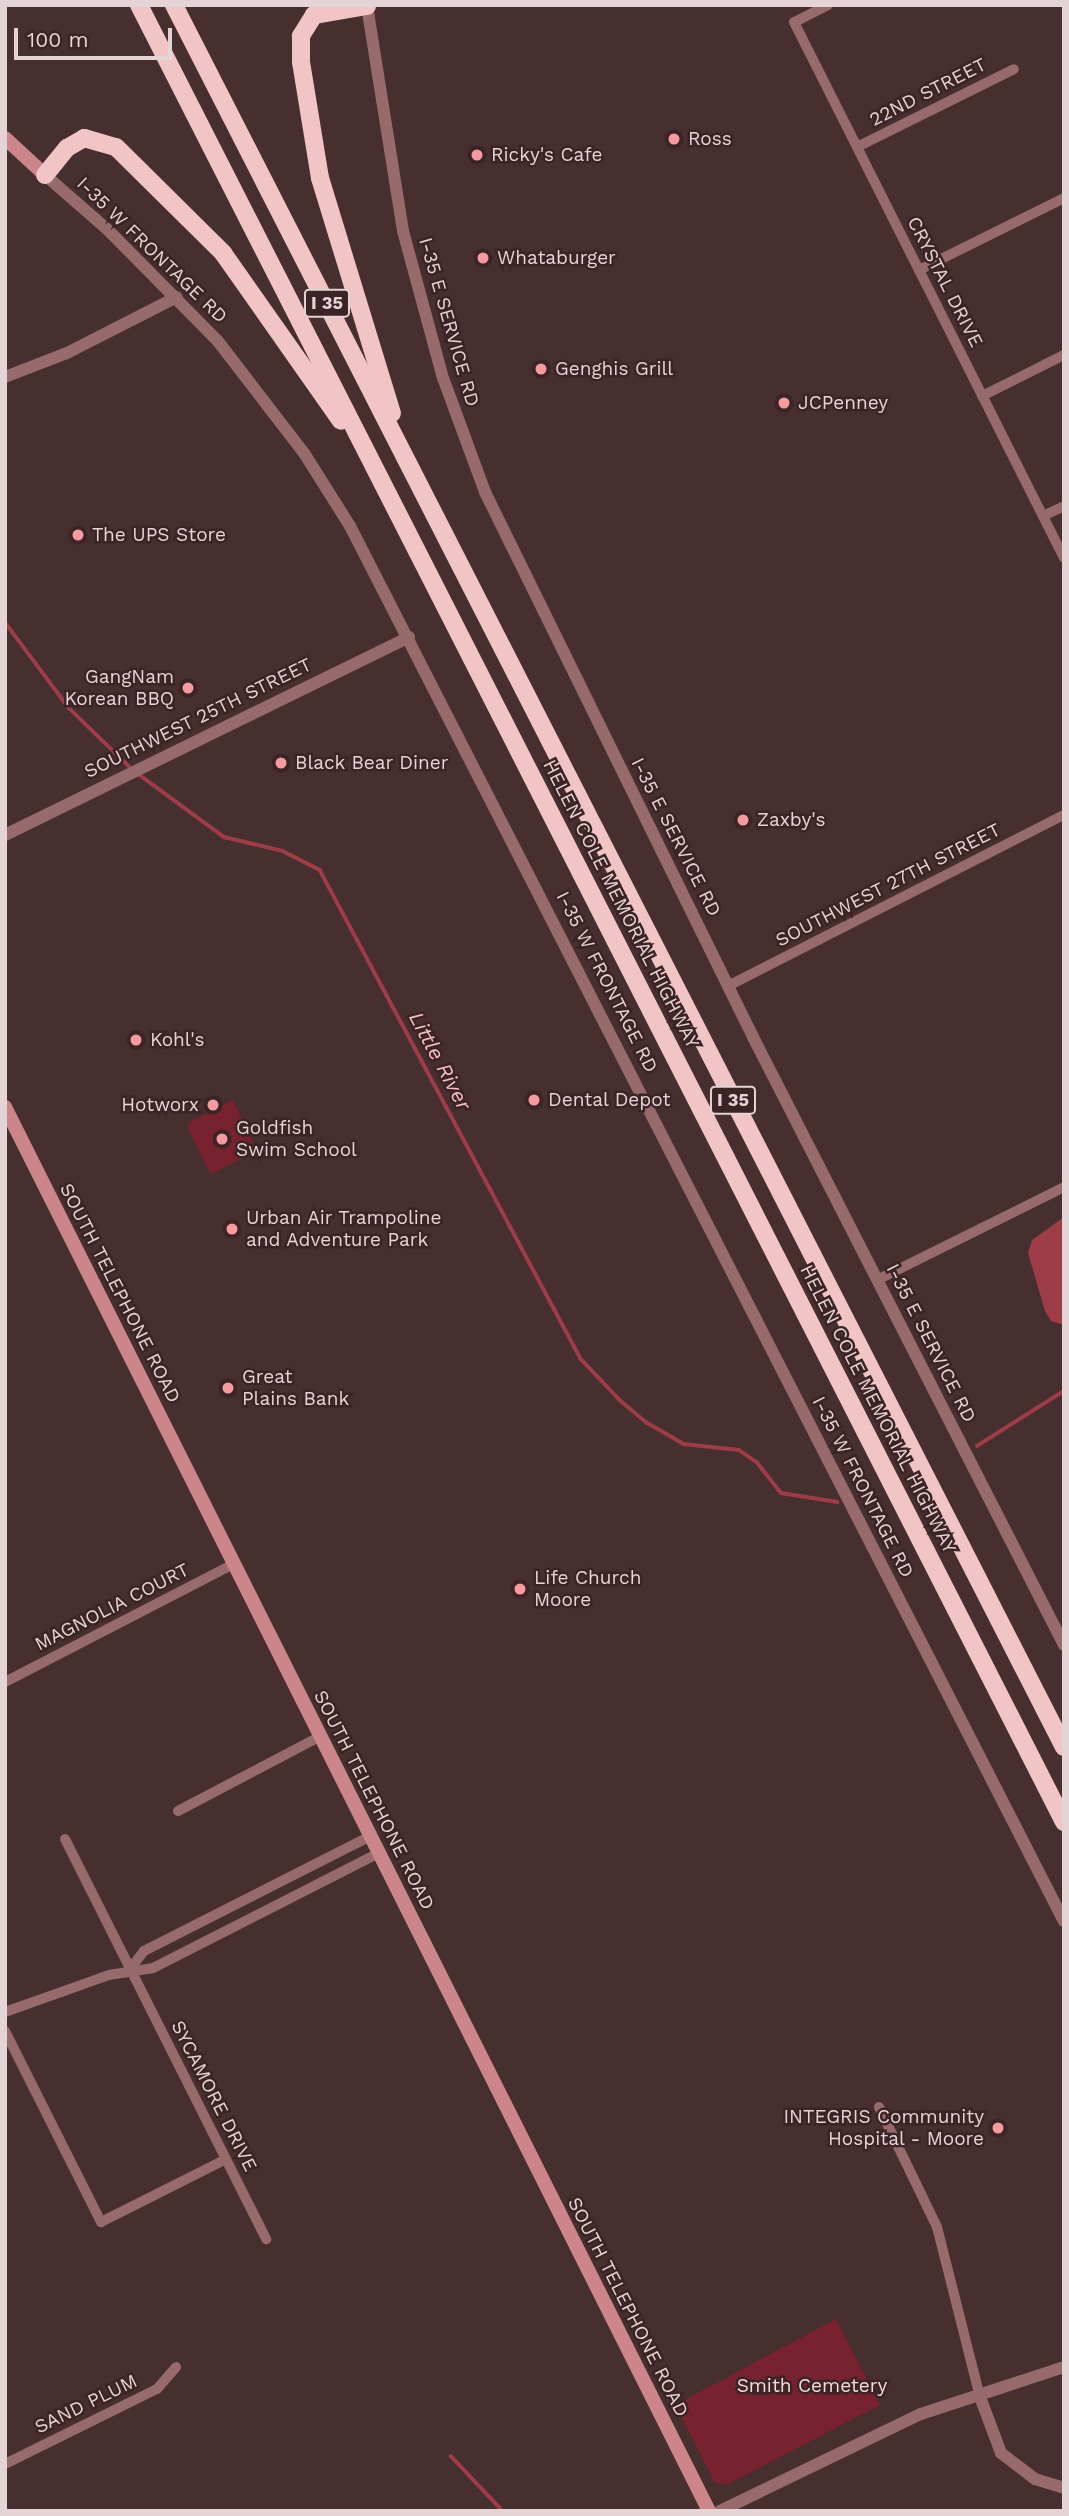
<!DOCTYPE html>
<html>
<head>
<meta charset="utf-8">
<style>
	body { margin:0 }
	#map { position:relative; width:1069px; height:2516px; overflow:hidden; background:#472e2f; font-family:"Work Sans",sans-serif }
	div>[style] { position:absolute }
	.green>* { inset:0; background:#78222f }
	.water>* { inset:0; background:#9d3d47 }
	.stream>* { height:3.5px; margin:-1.75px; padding:0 1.75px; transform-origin:1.75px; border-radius:1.75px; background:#9d3d47 }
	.minor>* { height:10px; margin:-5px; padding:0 5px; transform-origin:5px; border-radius:5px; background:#976a6b }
	.tertiary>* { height:12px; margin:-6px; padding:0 6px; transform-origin:6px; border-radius:6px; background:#976a6b }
	.secondary>* { height:14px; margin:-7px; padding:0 7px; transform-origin:7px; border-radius:7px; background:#cc8689 }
	.motorway>* { height:18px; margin:-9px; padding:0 9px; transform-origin:9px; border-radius:9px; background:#f1c4c5 }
	.dots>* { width:19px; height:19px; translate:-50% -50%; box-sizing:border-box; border:4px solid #3c2426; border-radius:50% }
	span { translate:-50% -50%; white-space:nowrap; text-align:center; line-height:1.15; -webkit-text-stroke:5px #3c2426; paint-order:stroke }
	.shield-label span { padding:2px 5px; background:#3c2426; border:2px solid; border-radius:5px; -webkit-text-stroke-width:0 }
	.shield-label { font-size:18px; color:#e5d4d5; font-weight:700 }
	.street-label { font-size:19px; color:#e5d4d5 }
	.poi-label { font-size:19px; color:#e5d4d5 }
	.left { translate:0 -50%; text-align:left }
	.right { translate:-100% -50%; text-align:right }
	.park-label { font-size:19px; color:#f6d9da }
	.water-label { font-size:21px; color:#f5bec0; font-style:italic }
	.frame { position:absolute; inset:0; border:7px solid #e5d4d5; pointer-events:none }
	.scale { position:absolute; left:14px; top:28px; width:158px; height:32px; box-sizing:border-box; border:4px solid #e5d4d5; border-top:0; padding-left:9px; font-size:21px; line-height:24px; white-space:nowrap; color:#e5d4d5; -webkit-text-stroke:5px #3c2426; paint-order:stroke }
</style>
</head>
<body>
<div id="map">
	<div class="green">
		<div style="clip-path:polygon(233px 1100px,257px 1151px,211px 1174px,187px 1127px,191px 1121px)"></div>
		<div style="clip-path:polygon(836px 2319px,880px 2405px,728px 2484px,715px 2483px,675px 2405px)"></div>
	</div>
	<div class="water">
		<div style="clip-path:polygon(1064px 1217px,1064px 1325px,1051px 1321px,1045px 1311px,1028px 1253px,1032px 1240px)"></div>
	</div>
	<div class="stream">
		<div style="left:5px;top:622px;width:107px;rotate:53.3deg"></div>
		<div style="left:69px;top:708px;width:86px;rotate:44.1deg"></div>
		<div style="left:137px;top:773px;width:108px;rotate:36.3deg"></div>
		<div style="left:224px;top:837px;width:61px;rotate:13.3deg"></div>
		<div style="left:283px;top:851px;width:42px;rotate:27.2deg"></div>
		<div style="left:320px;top:870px;width:554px;rotate:61.91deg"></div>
		<div style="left:581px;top:1359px;width:58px;rotate:46.4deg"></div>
		<div style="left:621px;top:1401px;width:33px;rotate:40deg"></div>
		<div style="left:646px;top:1422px;width:44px;rotate:30.1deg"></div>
		<div style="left:684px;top:1444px;width:55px;rotate:6.2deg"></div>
		<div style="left:739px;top:1450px;width:22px;rotate:34deg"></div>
		<div style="left:757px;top:1462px;width:39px;rotate:52deg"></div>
		<div style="left:781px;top:1493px;width:57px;rotate:9.1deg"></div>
		<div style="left:977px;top:1446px;width:103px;rotate:-32.3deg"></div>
		<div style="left:451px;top:2456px;width:76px;rotate:46.6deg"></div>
	</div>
	<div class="minor">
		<div style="left:828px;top:5px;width:38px;rotate:153deg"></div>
		<div style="left:794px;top:22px;width:600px;rotate:63.26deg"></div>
		<div style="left:857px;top:147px;width:175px;rotate:-26.4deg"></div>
		<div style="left:919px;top:270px;width:162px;rotate:-26.4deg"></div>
		<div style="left:982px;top:396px;width:92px;rotate:-26.6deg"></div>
		<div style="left:1043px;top:516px;width:23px;rotate:-25deg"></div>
		<div style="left:728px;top:986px;width:377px;rotate:-27deg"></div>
		<div style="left:877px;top:1280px;width:209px;rotate:-26.4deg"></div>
		<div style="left:5px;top:1682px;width:258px;rotate:-27.3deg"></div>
		<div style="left:178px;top:1811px;width:161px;rotate:-27.7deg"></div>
		<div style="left:65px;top:1839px;width:448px;rotate:63.3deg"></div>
		<div style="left:130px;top:1969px;width:23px;rotate:-52deg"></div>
		<div style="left:144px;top:1951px;width:254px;rotate:-26.9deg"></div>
		<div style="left:5px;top:2012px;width:110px;rotate:-19.6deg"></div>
		<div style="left:109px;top:1975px;width:45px;rotate:-9deg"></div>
		<div style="left:153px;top:1968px;width:254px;rotate:-27deg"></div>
		<div style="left:5px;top:2031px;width:214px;rotate:63.3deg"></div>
		<div style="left:101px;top:2222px;width:140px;rotate:-26.7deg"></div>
		<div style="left:879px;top:2107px;width:133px;rotate:64.2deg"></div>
		<div style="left:937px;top:2227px;width:175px;rotate:75.8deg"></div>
		<div style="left:5px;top:2464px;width:169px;rotate:-26.3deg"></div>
		<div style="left:157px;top:2389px;width:29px;rotate:-49deg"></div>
	</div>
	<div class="tertiary">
		<div style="left:367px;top:6px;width:228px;rotate:80.9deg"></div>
		<div style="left:403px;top:231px;width:149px;rotate:74.8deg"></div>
		<div style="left:442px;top:375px;width:125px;rotate:69.8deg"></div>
		<div style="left:485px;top:492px;width:607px;rotate:63.81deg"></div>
		<div style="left:753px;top:1037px;width:683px;rotate:62.91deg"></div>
		<div style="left:45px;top:175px;width:84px;rotate:41.1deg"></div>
		<div style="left:108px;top:230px;width:155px;rotate:45.3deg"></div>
		<div style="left:217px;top:340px;width:143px;rotate:52.4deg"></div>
		<div style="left:304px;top:453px;width:86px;rotate:57.8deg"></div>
		<div style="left:350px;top:526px;width:1567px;rotate:62.9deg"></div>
		<div style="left:5px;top:377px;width:66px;rotate:-21.2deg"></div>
		<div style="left:67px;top:353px;width:123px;rotate:-27deg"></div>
		<div style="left:5px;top:835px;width:450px;rotate:-26.1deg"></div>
		<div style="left:980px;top:2397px;width:60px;rotate:69.4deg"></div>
		<div style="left:1001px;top:2453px;width:43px;rotate:37.4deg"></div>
		<div style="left:1035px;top:2479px;width:30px;rotate:17deg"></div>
		<div style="left:720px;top:2511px;width:223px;rotate:-25.8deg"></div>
		<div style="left:921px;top:2414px;width:151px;rotate:-18.2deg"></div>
	</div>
	<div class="secondary">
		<div style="left:5px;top:138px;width:54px;rotate:42.8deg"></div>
		<div style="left:5px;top:1107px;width:1571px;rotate:63.37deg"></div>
	</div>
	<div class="motorway">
		<div style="left:139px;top:5px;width:2039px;rotate:63.02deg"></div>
		<div style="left:174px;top:5px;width:1956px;rotate:62.94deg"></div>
		<div style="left:367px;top:6px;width:54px;rotate:170.4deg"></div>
		<div style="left:314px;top:15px;width:25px;rotate:122deg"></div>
		<div style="left:301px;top:36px;width:26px;rotate:90deg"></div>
		<div style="left:301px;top:62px;width:118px;rotate:80.7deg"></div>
		<div style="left:320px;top:178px;width:246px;rotate:73deg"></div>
		<div style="left:45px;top:175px;width:35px;rotate:-51deg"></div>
		<div style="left:67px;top:148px;width:20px;rotate:-30deg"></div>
		<div style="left:84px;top:138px;width:33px;rotate:16deg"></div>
		<div style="left:116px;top:147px;width:151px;rotate:44.7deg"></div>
		<div style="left:223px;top:253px;width:205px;rotate:54.9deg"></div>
	</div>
	<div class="dots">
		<div style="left:674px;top:139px;background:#f49b9f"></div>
		<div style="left:477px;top:155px;background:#f49b9f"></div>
		<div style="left:483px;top:258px;background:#f49b9f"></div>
		<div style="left:541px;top:369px;background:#f49b9f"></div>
		<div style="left:784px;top:403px;background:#f49b9f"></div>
		<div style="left:78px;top:535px;background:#f49b9f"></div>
		<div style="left:188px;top:688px;background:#f49b9f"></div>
		<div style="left:281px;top:763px;background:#f49b9f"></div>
		<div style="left:743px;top:820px;background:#f49b9f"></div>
		<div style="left:136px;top:1040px;background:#f49b9f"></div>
		<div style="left:534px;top:1100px;background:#f49b9f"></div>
		<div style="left:213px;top:1105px;background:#f49b9f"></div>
		<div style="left:222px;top:1139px;background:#f49b9f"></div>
		<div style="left:232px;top:1229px;background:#f49b9f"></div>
		<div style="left:228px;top:1388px;background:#f49b9f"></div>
		<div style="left:520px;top:1589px;background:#f49b9f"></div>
		<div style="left:998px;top:2128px;background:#f49b9f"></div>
	</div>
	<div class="shield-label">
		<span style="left:327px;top:303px">I 35</span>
		<span style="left:733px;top:1100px">I 35</span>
	</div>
	<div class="street-label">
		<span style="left:928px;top:92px;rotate:-27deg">22ND STREET</span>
		<span style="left:152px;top:250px;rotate:44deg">I-35 W FRONTAGE RD</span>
		<span style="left:945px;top:282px;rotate:63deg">CRYSTAL DRIVE</span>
		<span style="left:449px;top:322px;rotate:74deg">I-35 E SERVICE RD</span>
		<span style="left:198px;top:718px;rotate:-26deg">SOUTHWEST 25TH STREET</span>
		<span style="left:676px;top:837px;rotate:63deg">I-35 E SERVICE RD</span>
		<span style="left:888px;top:885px;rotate:-27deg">SOUTHWEST 27TH STREET</span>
		<span style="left:621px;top:904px;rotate:63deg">HELEN COLE MEMORIAL HIGHWAY</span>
		<span style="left:607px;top:982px;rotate:63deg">I-35 W FRONTAGE RD</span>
		<span style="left:120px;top:1293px;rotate:63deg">SOUTH TELEPHONE ROAD</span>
		<span style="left:931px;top:1343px;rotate:63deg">I-35 E SERVICE RD</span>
		<span style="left:878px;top:1409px;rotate:63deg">HELEN COLE MEMORIAL HIGHWAY</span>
		<span style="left:863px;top:1487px;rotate:63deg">I-35 W FRONTAGE RD</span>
		<span style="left:112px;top:1607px;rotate:-27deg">MAGNOLIA COURT</span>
		<span style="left:374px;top:1800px;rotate:63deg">SOUTH TELEPHONE ROAD</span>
		<span style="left:214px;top:2096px;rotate:63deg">SYCAMORE DRIVE</span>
		<span style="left:628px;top:2307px;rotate:63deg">SOUTH TELEPHONE ROAD</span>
		<span style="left:86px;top:2404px;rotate:-26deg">SAND PLUM</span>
	</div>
	<div class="poi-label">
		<span class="left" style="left:688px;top:139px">Ross</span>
		<span class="left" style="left:491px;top:155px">Ricky's Cafe</span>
		<span class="left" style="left:497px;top:258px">Whataburger</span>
		<span class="left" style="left:555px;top:369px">Genghis Grill</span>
		<span class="left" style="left:798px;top:403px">JCPenney</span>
		<span class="left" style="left:92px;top:535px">The UPS Store</span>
		<span class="right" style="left:174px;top:688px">GangNam<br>Korean BBQ</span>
		<span class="left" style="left:295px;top:763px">Black Bear Diner</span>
		<span class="left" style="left:757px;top:820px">Zaxby's</span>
		<span class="left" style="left:150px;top:1040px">Kohl's</span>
		<span class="left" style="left:548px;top:1100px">Dental Depot</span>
		<span class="right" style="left:199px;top:1105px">Hotworx</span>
		<span class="left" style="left:236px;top:1139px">Goldfish<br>Swim School</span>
		<span class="left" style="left:246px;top:1229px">Urban Air Trampoline<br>and Adventure Park</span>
		<span class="left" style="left:242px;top:1388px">Great<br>Plains Bank</span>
		<span class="left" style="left:534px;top:1589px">Life Church<br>Moore</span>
		<span class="right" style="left:984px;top:2128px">INTEGRIS Community<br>Hospital - Moore</span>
	</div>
	<div class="park-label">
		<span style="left:812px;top:2386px">Smith Cemetery</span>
	</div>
	<div class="water-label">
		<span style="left:440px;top:1061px;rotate:62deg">Little River</span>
	</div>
	<div class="frame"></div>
	<div class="scale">100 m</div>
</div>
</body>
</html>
